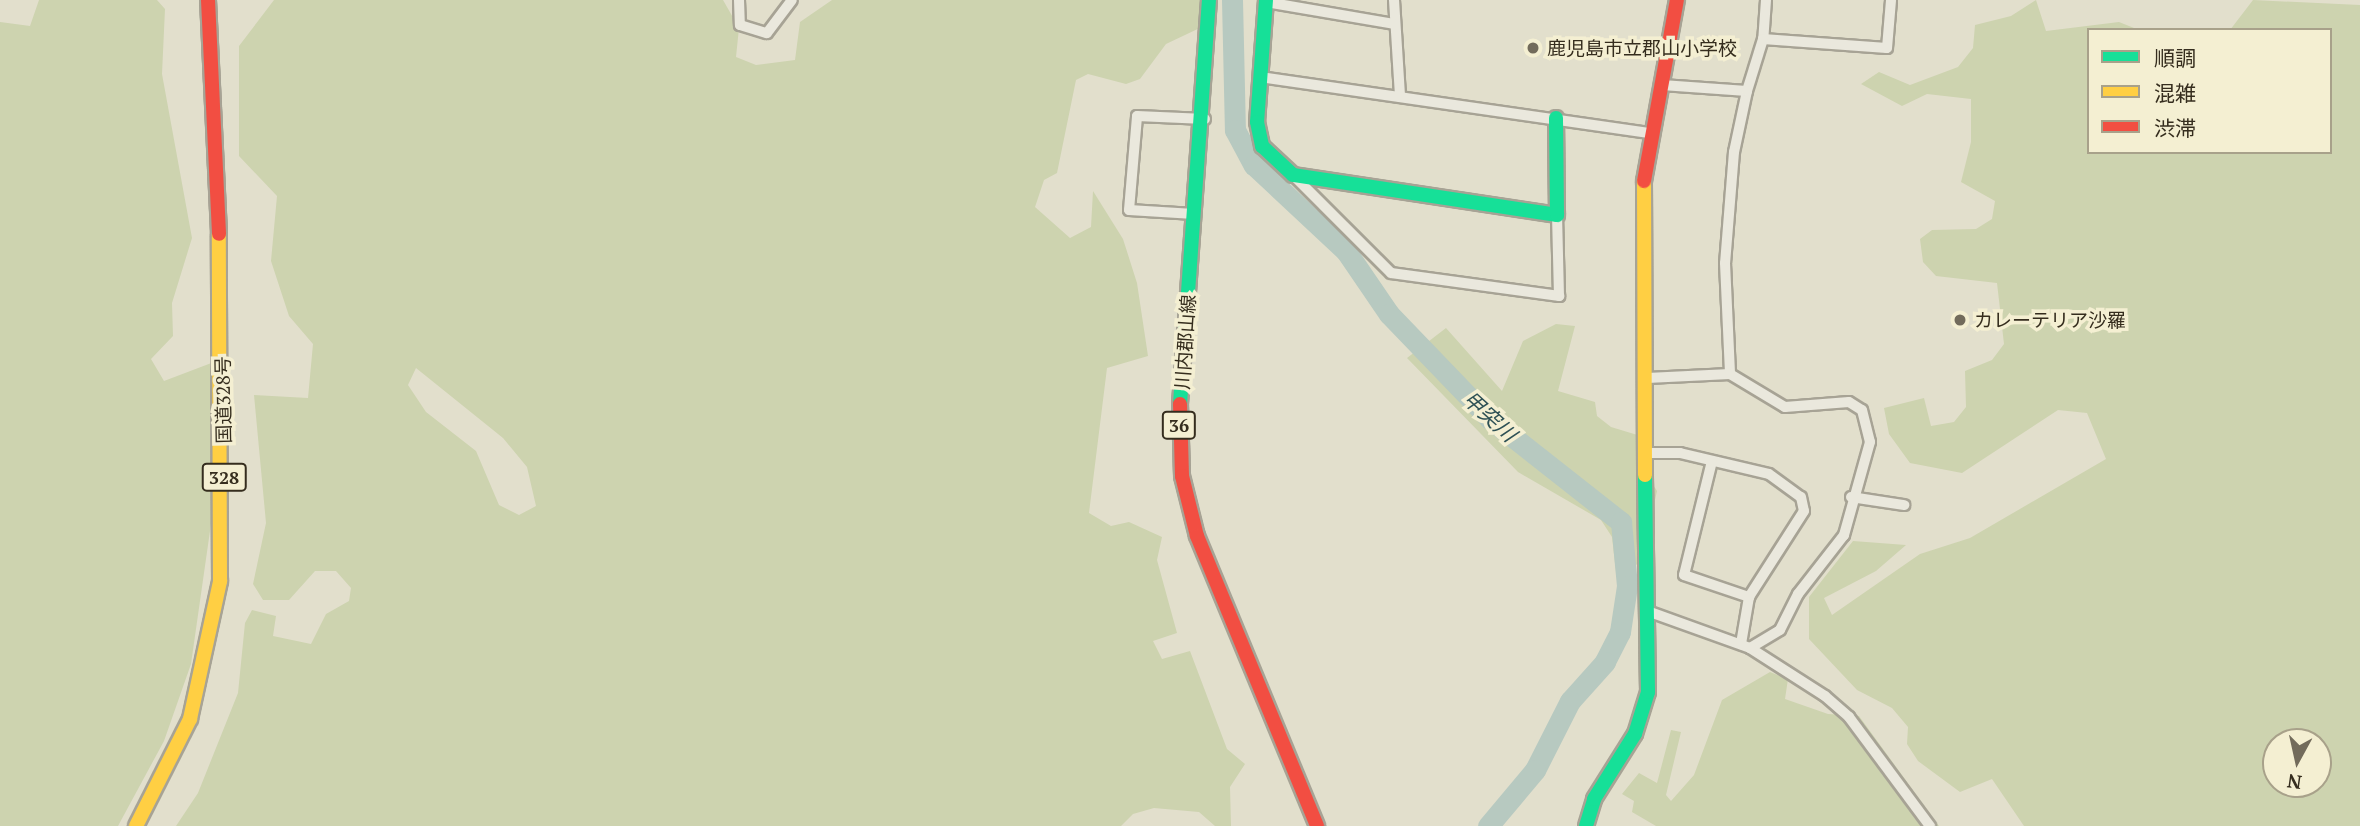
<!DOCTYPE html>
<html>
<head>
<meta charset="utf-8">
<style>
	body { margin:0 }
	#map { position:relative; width:2360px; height:826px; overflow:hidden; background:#e2dfcc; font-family:"PT Serif","Noto Sans JP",serif }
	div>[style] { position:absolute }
	.green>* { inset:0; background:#cdd3af }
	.river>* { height:21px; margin:-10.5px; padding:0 10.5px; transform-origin:10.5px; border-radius:10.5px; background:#b7c9c0 }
	.roads { filter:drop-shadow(2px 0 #a7a395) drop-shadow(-2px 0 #a7a395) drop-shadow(0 2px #a7a395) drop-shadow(0 -2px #a7a395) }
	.street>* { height:10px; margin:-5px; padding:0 5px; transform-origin:5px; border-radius:5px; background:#eae8dd }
	.fast>* { height:14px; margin:-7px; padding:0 7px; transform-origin:7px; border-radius:7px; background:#16e098 }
	.slow>* { height:14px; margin:-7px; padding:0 7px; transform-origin:7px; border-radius:7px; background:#ffcf43 }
	.jam>* { height:14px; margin:-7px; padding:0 7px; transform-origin:7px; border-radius:7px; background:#f24e42 }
	.dots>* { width:19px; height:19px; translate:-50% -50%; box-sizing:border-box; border:4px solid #f4efd2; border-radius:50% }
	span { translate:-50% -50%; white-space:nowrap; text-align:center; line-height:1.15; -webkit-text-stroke:7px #f4efd2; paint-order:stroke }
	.shield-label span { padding:2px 5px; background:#f4efd2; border:2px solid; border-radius:5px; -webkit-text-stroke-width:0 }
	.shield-label { font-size:18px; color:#352d1e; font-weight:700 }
	.poi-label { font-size:19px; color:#352d1e }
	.left { translate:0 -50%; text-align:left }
	.street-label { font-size:19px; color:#352d1e }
	.water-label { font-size:21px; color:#2e5155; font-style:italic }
	.legend { position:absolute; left:2087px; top:28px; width:245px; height:126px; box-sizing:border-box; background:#f4efd2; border:2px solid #a8a18a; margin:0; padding:9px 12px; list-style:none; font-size:21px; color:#352d1e }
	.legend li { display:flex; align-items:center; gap:14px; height:35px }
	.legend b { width:35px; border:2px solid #a8a18a }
	.north { position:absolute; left:2262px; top:728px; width:70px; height:70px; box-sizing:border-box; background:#f4efd2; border:2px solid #a8a18a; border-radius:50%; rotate:188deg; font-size:19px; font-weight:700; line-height:28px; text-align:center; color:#352d1e }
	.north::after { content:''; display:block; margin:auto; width:24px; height:32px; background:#726b5b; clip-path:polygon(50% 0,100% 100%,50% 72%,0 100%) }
</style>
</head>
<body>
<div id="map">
	<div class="green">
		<div style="clip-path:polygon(39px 0,157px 0,165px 9px,162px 74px,192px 238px,172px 303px,173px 336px,151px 359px,164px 381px,214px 362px,215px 496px,191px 664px,164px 741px,118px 826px,0 826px,0 22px,30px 26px)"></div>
		<div style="clip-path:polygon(evenodd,274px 0,723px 0,739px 28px,736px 57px,756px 65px,795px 60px,800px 22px,832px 0,1205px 0,1204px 26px,1166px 44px,1140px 79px,1126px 84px,1088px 74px,1076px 80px,1057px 173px,1044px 180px,1035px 207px,1070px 238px,1091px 227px,1093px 191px,1123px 239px,1137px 283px,1148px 356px,1107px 368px,1089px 513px,1111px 526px,1129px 522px,1162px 537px,1157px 560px,1177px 633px,1153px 641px,1162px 659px,1190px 651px,1227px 749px,1245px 764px,1230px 787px,1231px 826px,1215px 826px,1199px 812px,1154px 808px,1133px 814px,1121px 826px,176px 826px,198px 793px,238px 693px,245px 623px,252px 610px,276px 616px,273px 636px,311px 644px,326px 614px,349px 601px,351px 588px,336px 571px,315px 571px,289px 600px,263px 600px,253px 584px,266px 523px,254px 395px,308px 398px,313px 344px,289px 316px,271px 261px,277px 196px,239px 156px,239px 46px,274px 0,416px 368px,503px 438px,527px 467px,536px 506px,519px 515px,499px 505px,476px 451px,426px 412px,408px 385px,416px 368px)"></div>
		<div style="clip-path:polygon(evenodd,2036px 0,2046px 31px,2119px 22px,2139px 30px,2089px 30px,2089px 152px,2330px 152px,2330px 30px,2230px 30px,2253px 0,2360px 5px,2360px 826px,2024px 826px,1992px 779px,1960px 792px,1918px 761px,1907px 744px,1908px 727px,1892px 708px,1857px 690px,1809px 639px,1809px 597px,1853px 541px,1906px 545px,1876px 571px,1824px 598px,1832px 615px,1920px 554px,1970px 538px,2106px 459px,2087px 413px,2058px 410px,1962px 473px,1910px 463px,1889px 434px,1884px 408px,1924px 398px,1931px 426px,1954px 422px,1966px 407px,1965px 371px,1992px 360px,2004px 344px,1997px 283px,1936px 276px,1923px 262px,1920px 239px,1932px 230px,1976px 229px,1992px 219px,1995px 201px,1961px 182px,1971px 142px,1971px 99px,1927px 94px,1902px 106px,1861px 84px,1879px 72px,1910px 85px,1958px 67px,1973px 48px,1975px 25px,2011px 16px,2036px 0,2276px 742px,2318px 742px,2318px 784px,2276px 784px,2276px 742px)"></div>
		<div style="clip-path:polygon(1556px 324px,1575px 326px,1558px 391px,1595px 402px,1597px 416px,1611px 427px,1654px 440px,1637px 460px,1657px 491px,1641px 563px,1616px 572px,1612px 537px,1601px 520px,1518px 472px,1407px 358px,1446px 328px,1502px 391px,1523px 341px)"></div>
		<div style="clip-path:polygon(1770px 672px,1788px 679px,1785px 699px,1828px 714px,1859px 716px,1939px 826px,1656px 826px,1632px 812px,1634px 801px,1622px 794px,1639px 773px,1657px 783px,1671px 730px,1681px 732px,1666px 795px,1671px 801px,1694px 775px,1722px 700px)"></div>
	</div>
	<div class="river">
		<div style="left:1232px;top:0;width:130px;rotate:88.7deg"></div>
		<div style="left:1235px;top:130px;width:40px;rotate:62deg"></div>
		<div style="left:1254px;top:165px;width:126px;rotate:43.1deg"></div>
		<div style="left:1346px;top:251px;width:76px;rotate:55.7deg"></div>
		<div style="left:1389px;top:314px;width:146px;rotate:46.1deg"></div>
		<div style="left:1490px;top:419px;width:167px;rotate:38.2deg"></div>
		<div style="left:1621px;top:522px;width:64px;rotate:84.6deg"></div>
		<div style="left:1627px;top:586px;width:47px;rotate:98.7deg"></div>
		<div style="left:1620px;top:632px;width:34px;rotate:117deg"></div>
		<div style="left:1605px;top:662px;width:52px;rotate:131.9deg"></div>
		<div style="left:1570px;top:701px;width:77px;rotate:116.9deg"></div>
		<div style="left:1535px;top:770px;width:73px;rotate:130deg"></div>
	</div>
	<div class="roads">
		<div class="street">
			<div style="left:739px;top:0;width:25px;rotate:88deg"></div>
			<div style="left:740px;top:25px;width:28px;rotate:17deg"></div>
			<div style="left:767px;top:33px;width:41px;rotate:-52.9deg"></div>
			<div style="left:1394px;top:0;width:95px;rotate:86.4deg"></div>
			<div style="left:1766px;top:0;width:39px;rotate:94deg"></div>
			<div style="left:1763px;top:39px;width:124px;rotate:4.2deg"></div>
			<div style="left:1887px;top:48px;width:48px;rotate:-85.2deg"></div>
			<div style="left:1266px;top:2px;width:131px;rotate:9.7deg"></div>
			<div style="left:1260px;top:77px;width:393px;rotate:8.2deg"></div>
			<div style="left:1662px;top:85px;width:85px;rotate:4deg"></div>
			<div style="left:1747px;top:91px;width:62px;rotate:102deg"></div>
			<div style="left:1734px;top:152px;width:111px;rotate:94.6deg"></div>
			<div style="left:1725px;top:263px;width:111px;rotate:87.4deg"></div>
			<div style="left:1747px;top:91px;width:54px;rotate:-72.9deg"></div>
			<div style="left:1294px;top:176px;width:137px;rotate:45deg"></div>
			<div style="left:1391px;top:273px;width:170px;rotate:7.8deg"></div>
			<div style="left:1559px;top:296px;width:81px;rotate:-91.4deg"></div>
			<div style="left:1194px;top:214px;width:65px;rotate:-176.5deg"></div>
			<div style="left:1129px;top:210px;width:94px;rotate:-85.1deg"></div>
			<div style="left:1137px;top:116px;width:68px;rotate:2.5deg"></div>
			<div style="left:1647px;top:378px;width:83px;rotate:-2.8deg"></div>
			<div style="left:1730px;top:374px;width:64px;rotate:31deg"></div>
			<div style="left:1785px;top:407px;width:64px;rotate:-4.5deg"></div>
			<div style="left:1849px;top:402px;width:15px;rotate:32deg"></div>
			<div style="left:1862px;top:410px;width:33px;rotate:76deg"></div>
			<div style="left:1870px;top:442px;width:97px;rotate:105.6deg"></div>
			<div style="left:1844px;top:535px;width:75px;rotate:127.9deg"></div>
			<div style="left:1798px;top:594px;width:40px;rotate:116.6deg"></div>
			<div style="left:1780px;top:630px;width:35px;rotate:149deg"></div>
			<div style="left:1648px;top:453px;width:32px"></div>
			<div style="left:1680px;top:453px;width:91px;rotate:13.3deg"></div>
			<div style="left:1769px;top:474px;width:39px;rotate:36deg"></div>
			<div style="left:1801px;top:497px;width:14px;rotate:78deg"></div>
			<div style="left:1804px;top:511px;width:102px;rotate:122.6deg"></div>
			<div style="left:1749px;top:597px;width:48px;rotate:99.7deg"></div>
			<div style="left:1712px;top:461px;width:117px;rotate:103.8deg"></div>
			<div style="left:1684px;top:575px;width:69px;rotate:18.7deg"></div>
			<div style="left:1851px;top:497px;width:54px;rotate:8.6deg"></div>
			<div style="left:1650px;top:612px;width:106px;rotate:19.8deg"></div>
			<div style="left:1750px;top:648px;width:89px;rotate:32.6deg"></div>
			<div style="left:1825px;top:696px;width:32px;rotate:41deg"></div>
			<div style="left:1849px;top:717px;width:136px;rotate:53.4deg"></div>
		</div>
		<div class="fast">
			<div style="left:1266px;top:0;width:122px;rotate:94.2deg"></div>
			<div style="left:1257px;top:122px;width:25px;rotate:78deg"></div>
			<div style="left:1262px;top:146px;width:42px;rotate:43.1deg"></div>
			<div style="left:1293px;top:175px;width:267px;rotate:8.6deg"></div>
			<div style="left:1557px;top:215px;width:97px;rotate:-90.6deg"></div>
			<div style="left:1180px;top:404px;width:405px;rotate:-85.9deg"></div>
			<div style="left:1586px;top:826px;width:28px;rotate:-73deg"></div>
			<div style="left:1594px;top:799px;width:77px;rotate:-57.8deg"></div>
			<div style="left:1635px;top:734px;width:44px;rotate:-72.8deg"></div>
			<div style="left:1648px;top:692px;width:217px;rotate:-90.8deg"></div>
		</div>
		<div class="slow">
			<div style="left:1644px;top:181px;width:294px;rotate:89.8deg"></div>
			<div style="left:136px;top:826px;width:120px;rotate:-63.2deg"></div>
			<div style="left:190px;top:719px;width:141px;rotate:-77.7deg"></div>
			<div style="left:220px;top:581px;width:347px;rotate:-90.2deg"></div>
		</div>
		<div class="jam">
			<div style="left:208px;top:0;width:234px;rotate:87.3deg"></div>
			<div style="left:1644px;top:181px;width:184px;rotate:-79.7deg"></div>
			<div style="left:1180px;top:404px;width:72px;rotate:88.4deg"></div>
			<div style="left:1182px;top:476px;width:62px;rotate:76deg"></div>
			<div style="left:1197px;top:536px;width:314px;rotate:67.5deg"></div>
		</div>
	</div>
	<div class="dots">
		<div style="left:1533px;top:48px;background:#726b5b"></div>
		<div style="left:1960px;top:320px;background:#726b5b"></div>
	</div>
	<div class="shield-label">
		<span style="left:1179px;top:425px">36</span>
		<span style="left:224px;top:477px">328</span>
	</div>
	<div class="poi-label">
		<span class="left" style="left:1547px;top:48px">鹿児島市立郡山小学校</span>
		<span class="left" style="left:1974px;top:320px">カレーテリア沙羅</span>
	</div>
	<div class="street-label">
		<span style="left:1185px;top:342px;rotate:-86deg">川内郡山線</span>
		<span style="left:223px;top:400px;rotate:-91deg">国道328号</span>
	</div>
	<div class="water-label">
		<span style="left:1490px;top:416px;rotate:42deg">甲突川</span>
	</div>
	<ul class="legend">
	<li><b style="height:9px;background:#16e098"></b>順調</li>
	<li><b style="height:9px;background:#ffcf43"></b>混雑</li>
	<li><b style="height:9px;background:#f24e42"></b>渋滞</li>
	</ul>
	<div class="north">N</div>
</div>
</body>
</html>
